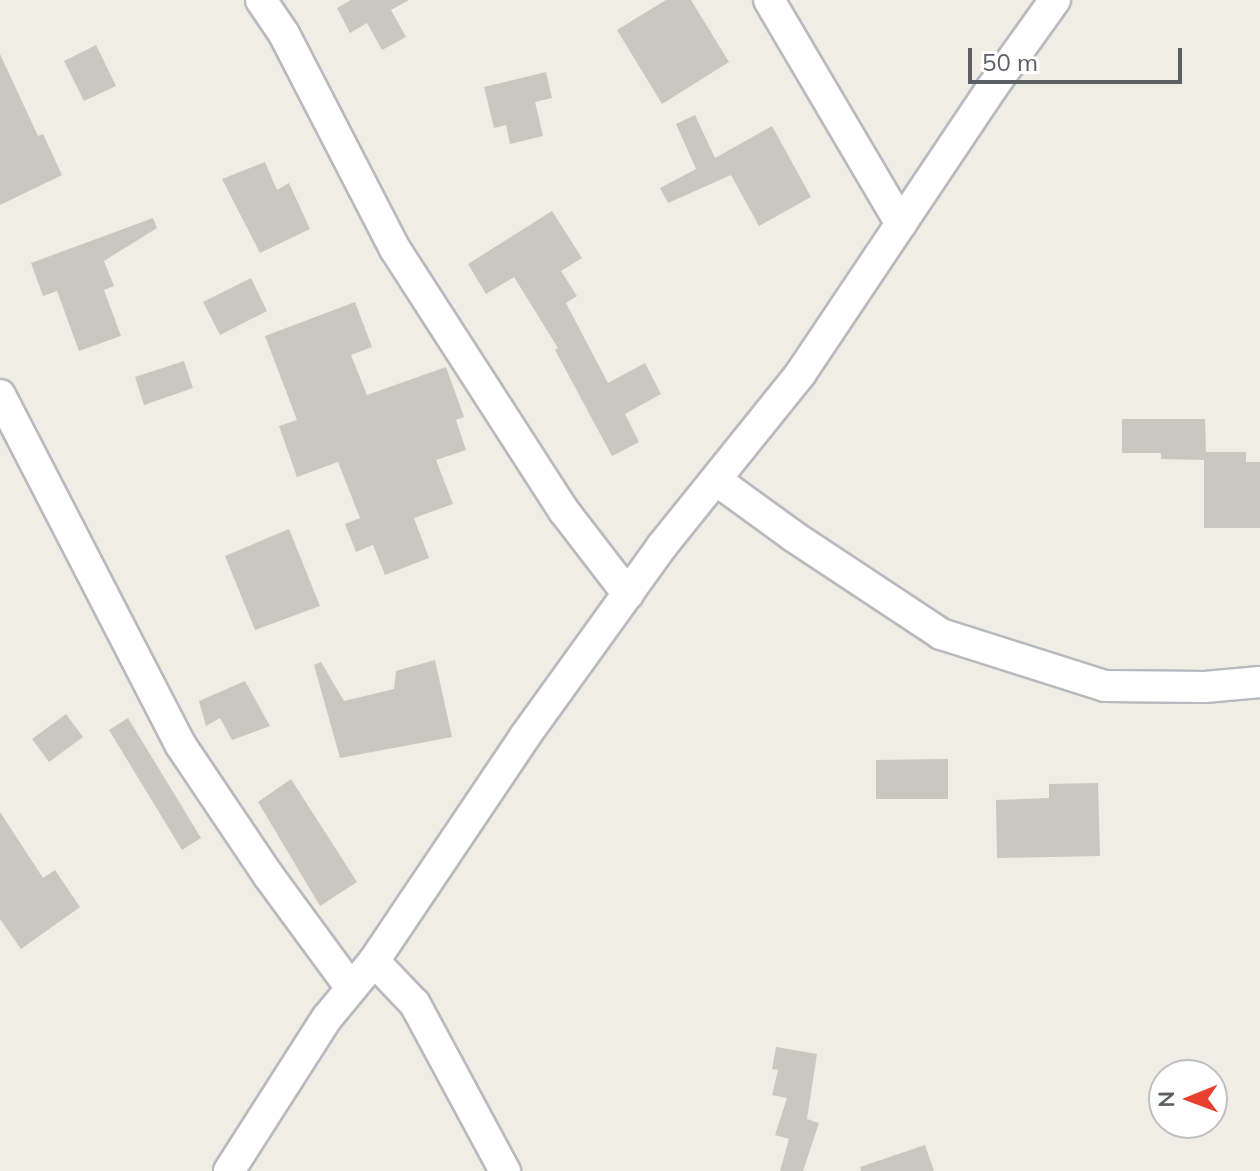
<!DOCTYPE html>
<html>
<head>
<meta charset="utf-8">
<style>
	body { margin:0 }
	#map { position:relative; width:1260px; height:1171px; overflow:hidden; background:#efede4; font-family:Mulish,sans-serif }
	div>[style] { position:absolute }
	.building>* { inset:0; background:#cac7c1 }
	.roads { filter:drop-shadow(2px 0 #b7babe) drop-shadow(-2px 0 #b7babe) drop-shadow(0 2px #b7babe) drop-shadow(0 -2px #b7babe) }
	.street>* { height:30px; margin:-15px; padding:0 15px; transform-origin:15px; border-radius:15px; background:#fff }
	span { translate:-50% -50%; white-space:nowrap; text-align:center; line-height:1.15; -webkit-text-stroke:7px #fff; paint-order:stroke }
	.north { position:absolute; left:1148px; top:1059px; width:80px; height:80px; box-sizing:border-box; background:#fff; border:2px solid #bebfc1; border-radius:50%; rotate:269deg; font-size:22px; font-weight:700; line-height:32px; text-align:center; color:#5c6065 }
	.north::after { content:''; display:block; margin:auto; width:28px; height:36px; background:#ea402f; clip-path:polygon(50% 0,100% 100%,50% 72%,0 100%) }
	.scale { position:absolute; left:968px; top:48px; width:214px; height:36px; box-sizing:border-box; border:4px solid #5c6065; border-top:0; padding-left:10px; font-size:24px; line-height:28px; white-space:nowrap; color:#5c6065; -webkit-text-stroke:6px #fff; paint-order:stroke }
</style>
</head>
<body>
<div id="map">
	<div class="building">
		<div style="clip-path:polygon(351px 0,409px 0,391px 10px,406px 37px,382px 50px,367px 23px,350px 33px,337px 8px)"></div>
		<div style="clip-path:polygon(666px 0,691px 0,729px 62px,662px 104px,617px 30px)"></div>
		<div style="clip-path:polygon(96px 45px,116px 86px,84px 101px,64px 61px)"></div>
		<div style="clip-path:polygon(0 54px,38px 136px,43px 134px,62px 175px,0 205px)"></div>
		<div style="clip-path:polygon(546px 72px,552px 98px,535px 102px,543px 136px,510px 144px,506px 125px,494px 128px,484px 87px)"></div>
		<div style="clip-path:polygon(695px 115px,715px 158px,772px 126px,811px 197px,759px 226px,731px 175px,668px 203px,660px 188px,696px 169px,676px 124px)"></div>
		<div style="clip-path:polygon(265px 162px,277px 190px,289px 183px,310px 229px,260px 253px,222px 179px)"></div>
		<div style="clip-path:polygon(552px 211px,582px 258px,561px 271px,577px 296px,566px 303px,608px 383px,645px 363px,661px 394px,625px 414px,639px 442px,612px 456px,555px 350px,558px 348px,514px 277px,486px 294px,468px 264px)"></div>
		<div style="clip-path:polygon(153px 218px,157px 228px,104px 261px,114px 286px,104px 290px,121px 336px,79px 351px,57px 291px,43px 296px,31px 263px)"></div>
		<div style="clip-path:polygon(251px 278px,267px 311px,220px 335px,203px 302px)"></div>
		<div style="clip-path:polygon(355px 302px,372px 347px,351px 355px,367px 395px,446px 367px,464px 417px,456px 420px,466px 450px,436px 460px,453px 504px,414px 518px,429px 558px,385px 575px,373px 545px,356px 552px,345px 524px,360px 518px,338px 462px,297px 477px,279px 426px,297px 420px,265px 336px)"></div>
		<div style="clip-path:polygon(184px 361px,193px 388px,144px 405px,135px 377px)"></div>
		<div style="clip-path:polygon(1122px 419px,1205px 419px,1206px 452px,1246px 452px,1246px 462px,1260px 462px,1260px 528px,1204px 528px,1204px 460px,1161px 459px,1161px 453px,1122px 453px)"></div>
		<div style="clip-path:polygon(289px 529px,320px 606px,255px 630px,225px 556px)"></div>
		<div style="clip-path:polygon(435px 660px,452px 737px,340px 758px,314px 665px,321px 662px,344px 701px,394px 689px,396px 671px)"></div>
		<div style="clip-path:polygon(245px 681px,270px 726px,232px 740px,220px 718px,206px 726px,199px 701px)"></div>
		<div style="clip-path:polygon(66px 714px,83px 737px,49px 762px,32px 739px)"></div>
		<div style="clip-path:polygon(128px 718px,201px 838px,182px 850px,109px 730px)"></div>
		<div style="clip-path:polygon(948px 759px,948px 799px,876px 799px,876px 760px)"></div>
		<div style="clip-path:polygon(291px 779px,357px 882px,320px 906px,258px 802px)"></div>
		<div style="clip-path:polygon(1098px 783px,1100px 856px,997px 858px,996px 800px,1049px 798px,1049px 784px)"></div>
		<div style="clip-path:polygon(0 812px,43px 878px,55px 870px,80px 907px,21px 949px,0 919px)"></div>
		<div style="clip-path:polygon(776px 1047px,817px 1054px,807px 1119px,819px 1123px,803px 1171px,780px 1171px,789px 1139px,775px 1135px,787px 1098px,772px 1095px,778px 1070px,772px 1069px)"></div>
		<div style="clip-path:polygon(925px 1145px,934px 1171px,861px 1171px,860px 1167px)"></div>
	</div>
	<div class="roads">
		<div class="street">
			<div style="left:261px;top:0;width:41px;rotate:55.9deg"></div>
			<div style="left:284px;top:34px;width:242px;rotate:62.7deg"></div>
			<div style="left:395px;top:249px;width:312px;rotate:57.2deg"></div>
			<div style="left:564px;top:511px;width:105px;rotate:52.4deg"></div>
			<div style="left:769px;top:0;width:260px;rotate:59.5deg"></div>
			<div style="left:0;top:395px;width:393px;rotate:62.7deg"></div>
			<div style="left:180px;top:744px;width:158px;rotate:56.1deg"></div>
			<div style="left:268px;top:875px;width:140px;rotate:53.7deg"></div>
			<div style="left:716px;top:480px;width:95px;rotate:36deg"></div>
			<div style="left:793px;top:536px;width:178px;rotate:33.5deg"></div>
			<div style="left:941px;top:634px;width:172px;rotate:17.6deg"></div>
			<div style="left:1105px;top:686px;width:100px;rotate:0.6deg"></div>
			<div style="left:1205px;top:687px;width:55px;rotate:-5.2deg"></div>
			<div style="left:374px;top:961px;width:271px;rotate:-56.1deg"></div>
			<div style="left:525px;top:736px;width:234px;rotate:-54.2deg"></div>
			<div style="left:662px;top:546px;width:222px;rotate:-51.2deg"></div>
			<div style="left:801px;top:373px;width:342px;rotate:-56.2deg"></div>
			<div style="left:991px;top:89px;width:110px;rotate:-54.3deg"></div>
			<div style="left:229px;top:1171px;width:182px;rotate:-57.4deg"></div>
			<div style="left:327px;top:1018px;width:74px;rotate:-50.5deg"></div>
			<div style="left:374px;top:961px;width:59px;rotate:46.4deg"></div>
			<div style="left:415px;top:1004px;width:190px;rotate:61.7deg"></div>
		</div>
	</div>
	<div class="north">N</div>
	<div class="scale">50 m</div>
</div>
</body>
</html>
